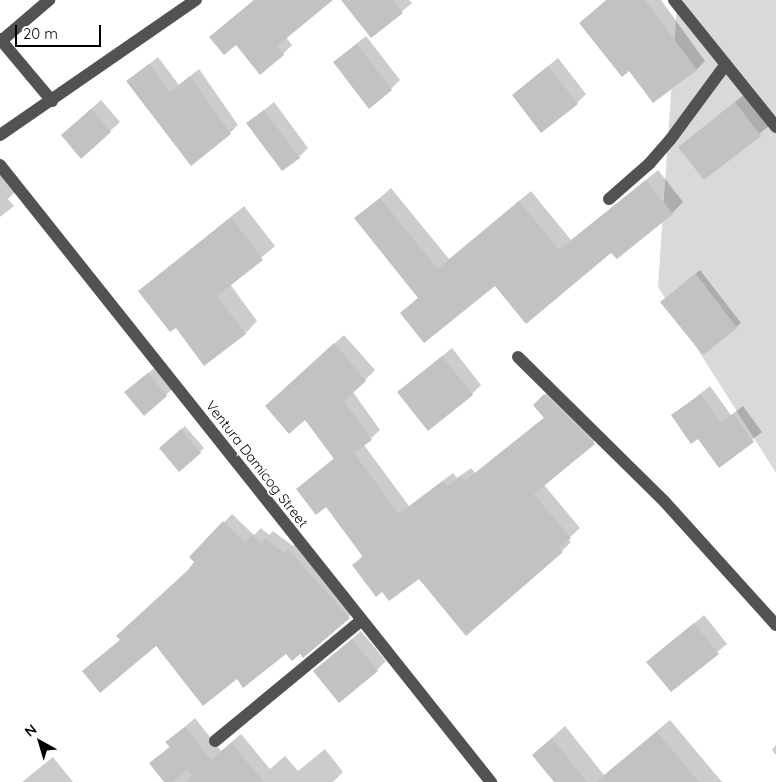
<!DOCTYPE html>
<html>
<head>
<meta charset="utf-8">
<style>
	body { margin:0 }
	#map { position:relative; width:776px; height:782px; overflow:hidden; background:#fff; font-family:Quicksand,sans-serif }
	div>[style] { position:absolute }
	.green>* { inset:0; background:#d9d9d9 }
	.shadow>* { inset:0; background:#0003 }
	.building>* { inset:0; background:#c2c2c2 }
	.minor>* { height:12px; margin:-6px; padding:0 6px; transform-origin:6px; border-radius:6px; background:#525252 }
	span { translate:-50% -50%; white-space:nowrap; text-align:center; line-height:1.15; -webkit-text-stroke:4px #fff; paint-order:stroke }
	.street-label { font-size:14px; color:#000 }
	.north { position:absolute; left:15px; top:717px; width:50px; height:50px; -webkit-text-stroke:4px #fff; paint-order:stroke; rotate:321deg; font-size:14px; font-weight:700; line-height:20px; text-align:center; color:#000 }
	.north::after { content:''; display:block; margin:auto; width:18px; height:22px; background:#000; clip-path:polygon(50% 0,100% 100%,50% 72%,0 100%) }
	.scale { position:absolute; left:15px; top:25px; width:86px; height:22px; box-sizing:border-box; border:2px solid #000; border-top:0; padding-left:6px; font-size:15px; line-height:18px; white-space:nowrap; color:#000; -webkit-text-stroke:4px #fff; paint-order:stroke }
</style>
</head>
<body>
<div id="map">
	<div class="green">
		<div style="clip-path:polygon(684px 0,776px 0,776px 473px,658px 287px,677px 4px)"></div>
	</div>
	<div class="shadow">
		<div style="clip-path:polygon(254px 0,303px 0,286px 37px,292px 45px,283px 54px,211px 37px)"></div>
		<div style="clip-path:polygon(343px 0,409px 0,412px 3px,372px 36px)"></div>
		<div style="clip-path:polygon(606px 0,661px 0,705px 61px,696px 70px,629px 69px,580px 23px)"></div>
		<div style="clip-path:polygon(366px 36px,400px 80px,391px 89px,334px 62px)"></div>
		<div style="clip-path:polygon(158px 57px,179px 85px,199px 69px,238px 125px,230px 133px,128px 81px)"></div>
		<div style="clip-path:polygon(558px 58px,586px 94px,577px 103px,513px 95px)"></div>
		<div style="clip-path:polygon(745px 94px,769px 126px,704px 179px,679px 147px)"></div>
		<div style="clip-path:polygon(101px 100px,120px 122px,81px 157px,71px 127px)"></div>
		<div style="clip-path:polygon(274px 102px,308px 148px,299px 157px,248px 123px)"></div>
		<div style="clip-path:polygon(0 169px,17px 190px,8px 199px,14px 206px,0 217px)"></div>
		<div style="clip-path:polygon(658px 170px,683px 202px,672px 213px,612px 251px,402px 313px,419px 297px,356px 219px,391px 188px,449px 259px,531px 191px,571px 240px)"></div>
		<div style="clip-path:polygon(244px 206px,275px 246px,230px 284px,257px 321px,245px 334px,176px 326px,140px 291px)"></div>
		<div style="clip-path:polygon(700px 270px,741px 323px,703px 353px,666px 298px)"></div>
		<div style="clip-path:polygon(344px 335px,375px 370px,353px 392px,380px 430px,364px 445px,409px 506px,453px 473px,457px 478px,471px 468px,475px 473px,545px 417px,535px 405px,554px 386px,603px 434px,544px 485px,580px 528px,568px 539px,571px 542px,562px 551px,419px 577px,382px 590px,354px 565px,363px 555px,327px 505px,297px 489px,334px 458px,305px 418px,276px 397px)"></div>
		<div style="clip-path:polygon(452px 348px,481px 385px,472px 394px,399px 392px)"></div>
		<div style="clip-path:polygon(158px 365px,176px 386px,144px 414px,135px 384px)"></div>
		<div style="clip-path:polygon(710px 386px,731px 415px,743px 406px,762px 432px,719px 466px,698px 437px,673px 415px)"></div>
		<div style="clip-path:polygon(185px 426px,204px 448px,200px 452px,164px 444px)"></div>
		<div style="clip-path:polygon(232px 514px,254px 535px,261px 528px,269px 535px,273px 531px,293px 546px,297px 542px,357px 609px,303px 656px,300px 652px,287px 652px,237px 678px,156px 644px,83px 671px,121px 639px,191px 568px,195px 562px,191px 557px)"></div>
		<div style="clip-path:polygon(704px 615px,727px 644px,671px 690px,648px 662px)"></div>
		<div style="clip-path:polygon(361px 631px,386px 661px,377px 670px,315px 671px)"></div>
		<div style="clip-path:polygon(195px 718px,221px 751px,241px 734px,270px 769px,285px 756px,298px 771px,325px 749px,343px 772px,333px 782px,166px 782px,151px 764px,170px 746px,167px 742px)"></div>
		<div style="clip-path:polygon(670px 720px,722px 782px,555px 782px,533px 755px,565px 726px,604px 775px)"></div>
		<div style="clip-path:polygon(776px 745px,776px 755px,772px 750px)"></div>
		<div style="clip-path:polygon(53px 757px,73px 782px,22px 782px)"></div>
	</div>
	<div class="building">
		<div style="clip-path:polygon(254px 0,333px 0,277px 46px,284px 55px,260px 75px,236px 45px,224px 55px,209px 37px)"></div>
		<div style="clip-path:polygon(341px 0,393px 0,403px 13px,371px 38px)"></div>
		<div style="clip-path:polygon(607px 0,645px 0,697px 70px,653px 103px,629px 71px,622px 77px,579px 23px)"></div>
		<div style="clip-path:polygon(357px 44px,392px 90px,369px 109px,333px 62px)"></div>
		<div style="clip-path:polygon(149px 64px,170px 92px,190px 76px,231px 134px,191px 166px,126px 81px)"></div>
		<div style="clip-path:polygon(548px 66px,578px 104px,541px 133px,512px 95px)"></div>
		<div style="clip-path:polygon(735px 102px,761px 136px,704px 180px,678px 147px)"></div>
		<div style="clip-path:polygon(91px 109px,111px 132px,81px 159px,61px 135px)"></div>
		<div style="clip-path:polygon(264px 110px,300px 158px,282px 171px,246px 123px)"></div>
		<div style="clip-path:polygon(646px 180px,673px 214px,617px 259px,611px 253px,526px 324px,495px 286px,424px 343px,400px 313px,418px 298px,354px 218px,380px 198px,438px 269px,519px 201px,559px 250px)"></div>
		<div style="clip-path:polygon(231px 217px,263px 260px,217px 296px,246px 334px,204px 366px,176px 328px,170px 332px,138px 291px)"></div>
		<div style="clip-path:polygon(696px 274px,737px 328px,703px 355px,660px 302px)"></div>
		<div style="clip-path:polygon(334px 343px,366px 381px,344px 401px,372px 440px,354px 453px,399px 514px,443px 481px,447px 487px,461px 476px,465px 481px,544px 418px,533px 405px,544px 394px,595px 444px,534px 494px,571px 538px,559px 548px,563px 552px,466px 636px,419px 579px,389px 601px,382px 592px,376px 597px,352px 565px,363px 557px,326px 507px,316px 515px,296px 489px,334px 459px,305px 420px,289px 434px,265px 406px)"></div>
		<div style="clip-path:polygon(442px 356px,473px 395px,428px 431px,397px 392px)"></div>
		<div style="clip-path:polygon(148px 373px,167px 396px,144px 416px,124px 392px)"></div>
		<div style="clip-path:polygon(701px 394px,721px 423px,733px 414px,754px 442px,719px 468px,698px 439px,691px 444px,671px 415px)"></div>
		<div style="clip-path:polygon(181px 429px,201px 453px,179px 472px,159px 448px)"></div>
		<div style="clip-path:polygon(223px 521px,245px 542px,252px 535px,262px 544px,264px 538px,284px 553px,288px 549px,350px 618px,303px 658px,300px 654px,292px 661px,286px 654px,243px 688px,237px 679px,203px 706px,156px 646px,100px 693px,82px 671px,120px 640px,116px 636px,188px 570px,194px 562px,189px 557px)"></div>
		<div style="clip-path:polygon(694px 623px,719px 654px,671px 692px,646px 662px)"></div>
		<div style="clip-path:polygon(352px 639px,378px 671px,339px 703px,313px 671px)"></div>
		<div style="clip-path:polygon(185px 727px,211px 760px,231px 743px,264px 782px,185px 782px,192px 776px,187px 770px,173px 782px,164px 782px,149px 763px,170px 747px,165px 742px)"></div>
		<div style="clip-path:polygon(657px 732px,699px 782px,596px 782px)"></div>
		<div style="clip-path:polygon(552px 738px,587px 782px,554px 782px,532px 755px)"></div>
	</div>
	<div class="minor">
		<div style="left:674px;top:0;width:163px;rotate:51.2deg"></div>
		<div style="left:0;top:39px;width:81px;rotate:50deg"></div>
		<div style="left:0;top:42px;width:65px;rotate:-40.6deg"></div>
		<div style="left:0;top:135px;width:238px;rotate:-34.6deg"></div>
		<div style="left:0;top:165px;width:789px;rotate:51.49deg"></div>
		<div style="left:609px;top:199px;width:53px;rotate:-41.2deg"></div>
		<div style="left:649px;top:164px;width:32px;rotate:-49deg"></div>
		<div style="left:670px;top:140px;width:94px;rotate:-53.6deg"></div>
		<div style="left:518px;top:357px;width:205px;rotate:44.6deg"></div>
		<div style="left:664px;top:501px;width:167px;rotate:47.9deg"></div>
		<div style="left:215px;top:741px;width:190px;rotate:-39.5deg"></div>
	</div>
	<div class="street-label">
		<span style="left:257px;top:464px;rotate:52deg">Ventura Damicog Street</span>
	</div>
	<div class="north">N</div>
	<div class="scale">20 m</div>
</div>
</body>
</html>
